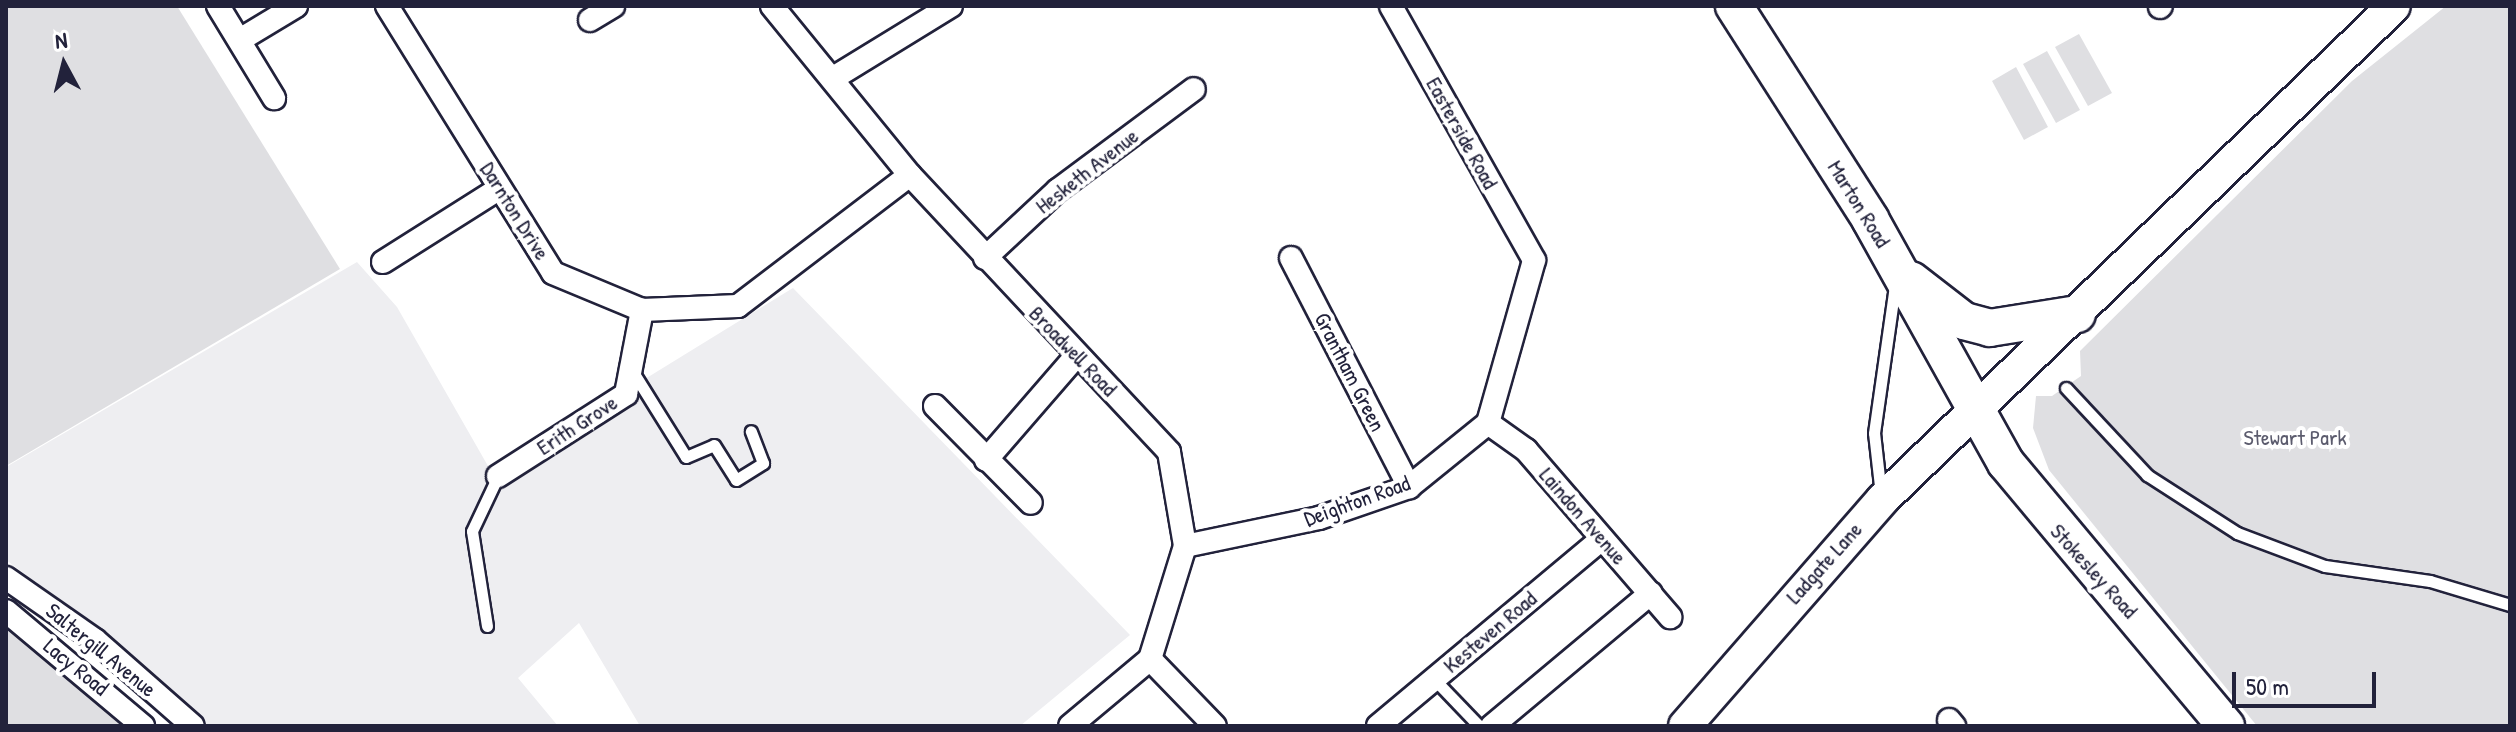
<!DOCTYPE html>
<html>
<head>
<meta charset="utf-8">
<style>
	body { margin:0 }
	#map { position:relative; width:2516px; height:732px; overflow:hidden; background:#fff; font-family:"Patrick Hand",sans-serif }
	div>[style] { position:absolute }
	.built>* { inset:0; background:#eeeef1 }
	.green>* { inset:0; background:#dfdfe2 }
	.roads { filter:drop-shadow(2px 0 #22223b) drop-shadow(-2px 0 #22223b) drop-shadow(0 2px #22223b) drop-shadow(0 -2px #22223b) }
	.lane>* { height:11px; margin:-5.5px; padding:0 5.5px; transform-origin:5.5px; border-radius:5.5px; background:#fff }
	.street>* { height:22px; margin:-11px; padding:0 11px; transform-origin:11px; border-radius:11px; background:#fff }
	.secondary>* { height:32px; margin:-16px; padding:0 16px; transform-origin:16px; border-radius:16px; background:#fff }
	.primary>* { height:36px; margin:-18px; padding:0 18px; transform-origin:18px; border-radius:18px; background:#fff }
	span { translate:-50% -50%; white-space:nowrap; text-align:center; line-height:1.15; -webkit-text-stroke:8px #fff; paint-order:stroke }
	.street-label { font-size:22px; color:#22223b }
	.park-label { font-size:22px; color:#5b5b6d }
	.frame { position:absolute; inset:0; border:8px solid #22223b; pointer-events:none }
	.north { position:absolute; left:24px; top:24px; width:80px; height:80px; -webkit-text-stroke:6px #fff; paint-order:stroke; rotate:353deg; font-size:22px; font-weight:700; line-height:32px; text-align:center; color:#22223b }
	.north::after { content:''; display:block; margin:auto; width:28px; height:36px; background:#22223b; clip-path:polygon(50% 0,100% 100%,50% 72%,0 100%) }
	.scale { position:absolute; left:2232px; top:672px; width:144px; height:36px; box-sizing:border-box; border:4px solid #22223b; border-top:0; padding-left:10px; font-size:24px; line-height:28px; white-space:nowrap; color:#22223b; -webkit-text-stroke:6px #fff; paint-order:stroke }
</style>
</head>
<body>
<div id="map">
	<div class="built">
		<div style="clip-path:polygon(357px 262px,397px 307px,492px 473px,793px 288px,1130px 635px,1020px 726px,640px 726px,579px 623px,518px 678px,558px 726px,204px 726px,87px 620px,6px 560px,6px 467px)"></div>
	</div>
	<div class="green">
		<div style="clip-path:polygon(6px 6px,177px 6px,340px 269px,6px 466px)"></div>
		<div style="clip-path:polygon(2446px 6px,2510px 6px,2510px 726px,2257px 726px,2049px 470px,2033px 428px,2036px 396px,2052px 396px,2081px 376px,2080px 351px,2352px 81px)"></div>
		<div style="clip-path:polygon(2079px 34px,2112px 93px,2088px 106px,2055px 47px)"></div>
		<div style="clip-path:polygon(2047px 51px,2080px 110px,2056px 123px,2023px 64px)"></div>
		<div style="clip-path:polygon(2016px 67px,2048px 127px,2024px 140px,1992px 81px)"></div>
		<div style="clip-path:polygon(6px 622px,128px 726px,6px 726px)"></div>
	</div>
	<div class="roads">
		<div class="lane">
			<div style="left:633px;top:372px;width:100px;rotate:58.1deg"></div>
			<div style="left:686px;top:457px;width:30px;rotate:-23deg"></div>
			<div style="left:714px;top:445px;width:41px;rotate:57.8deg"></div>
			<div style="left:736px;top:480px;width:32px;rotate:-32deg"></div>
			<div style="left:763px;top:463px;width:34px;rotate:-111deg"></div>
			<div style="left:2066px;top:388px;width:119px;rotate:47deg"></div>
			<div style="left:2147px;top:475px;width:107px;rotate:32.8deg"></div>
			<div style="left:2237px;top:533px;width:94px;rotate:20.6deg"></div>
			<div style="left:2325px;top:566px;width:106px;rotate:8.1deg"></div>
			<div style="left:2430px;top:581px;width:84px;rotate:16.7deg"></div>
			<div style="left:1881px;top:495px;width:62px;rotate:-96.4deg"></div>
			<div style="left:1874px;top:433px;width:148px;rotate:-81.9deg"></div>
			<div style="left:487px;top:626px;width:96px;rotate:-99deg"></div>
			<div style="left:472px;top:531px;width:61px;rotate:-64.7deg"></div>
			<div style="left:1434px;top:679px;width:65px;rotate:46.2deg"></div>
		</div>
		<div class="street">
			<div style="left:218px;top:6px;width:108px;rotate:58.7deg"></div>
			<div style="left:387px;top:6px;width:314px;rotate:58.1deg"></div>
			<div style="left:553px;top:273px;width:96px;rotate:22.6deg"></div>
			<div style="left:642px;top:310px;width:96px;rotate:-2.4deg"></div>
			<div style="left:738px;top:306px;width:216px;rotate:-37.3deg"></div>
			<div style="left:772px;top:6px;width:218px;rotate:50.8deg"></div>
			<div style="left:910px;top:175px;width:379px;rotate:46.9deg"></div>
			<div style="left:1169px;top:452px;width:95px;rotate:80.3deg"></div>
			<div style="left:1185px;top:546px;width:118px;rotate:107.2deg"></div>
			<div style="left:1150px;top:659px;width:104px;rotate:140.1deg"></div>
			<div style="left:2160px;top:7px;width:1px;rotate:-45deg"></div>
			<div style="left:590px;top:20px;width:27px;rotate:-31deg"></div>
			<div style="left:243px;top:38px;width:62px;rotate:-31.1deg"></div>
			<div style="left:835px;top:77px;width:136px;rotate:-31.5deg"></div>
			<div style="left:985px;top:258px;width:100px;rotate:-43deg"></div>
			<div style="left:1058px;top:190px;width:169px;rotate:-36.6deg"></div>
			<div style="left:1291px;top:258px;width:258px;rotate:62.7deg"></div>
			<div style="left:383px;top:262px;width:138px;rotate:-32.3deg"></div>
			<div style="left:935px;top:406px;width:136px;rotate:45.3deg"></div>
			<div style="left:1488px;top:423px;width:47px;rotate:35.4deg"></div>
			<div style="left:1526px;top:450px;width:221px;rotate:49.2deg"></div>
			<div style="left:986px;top:460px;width:139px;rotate:-49.1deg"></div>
			<div style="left:498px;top:476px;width:152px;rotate:-32.6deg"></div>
			<div style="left:626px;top:394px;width:86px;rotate:-79.2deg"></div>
			<div style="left:1185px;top:546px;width:137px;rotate:-11.8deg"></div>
			<div style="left:1319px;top:518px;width:95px;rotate:-19deg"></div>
			<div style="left:1409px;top:487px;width:102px;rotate:-39deg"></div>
			<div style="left:1488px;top:423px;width:169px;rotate:-74.2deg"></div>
			<div style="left:1534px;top:260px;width:291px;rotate:-119.4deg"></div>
			<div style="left:6px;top:578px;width:108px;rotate:34.9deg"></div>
			<div style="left:95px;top:640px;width:130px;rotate:41.3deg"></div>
			<div style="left:6px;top:611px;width:179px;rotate:40deg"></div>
			<div style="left:1150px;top:659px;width:93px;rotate:45.9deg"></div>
			<div style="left:1949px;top:720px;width:8px;rotate:50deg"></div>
			<div style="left:1378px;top:726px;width:292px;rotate:-39.9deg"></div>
			<div style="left:1492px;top:726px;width:207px;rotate:-39.9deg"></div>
		</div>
		<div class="secondary">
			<div style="left:1685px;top:726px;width:300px;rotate:-48.9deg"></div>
			<div style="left:1882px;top:500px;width:711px;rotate:-43.97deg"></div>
		</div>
		<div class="primary">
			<div style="left:1734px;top:6px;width:253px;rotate:57.4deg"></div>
			<div style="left:1870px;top:219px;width:279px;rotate:60.9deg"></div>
			<div style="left:2006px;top:463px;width:343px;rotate:50.1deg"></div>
			<div style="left:1911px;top:280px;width:67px;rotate:37.7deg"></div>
			<div style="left:1964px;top:321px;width:27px;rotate:15deg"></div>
			<div style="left:1990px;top:328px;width:88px;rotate:-9.1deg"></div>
		</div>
	</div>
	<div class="street-label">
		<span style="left:1462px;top:133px;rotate:61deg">Easterside Road</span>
		<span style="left:1087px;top:171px;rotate:-38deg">Hesketh Avenue</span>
		<span style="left:1859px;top:204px;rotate:58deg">Marton Road</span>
		<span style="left:515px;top:211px;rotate:58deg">Darnton Drive</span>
		<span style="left:1073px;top:351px;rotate:46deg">Broadwell Road</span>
		<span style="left:1350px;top:372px;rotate:63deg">Grantham Green</span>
		<span style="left:577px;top:425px;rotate:-33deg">Erith Grove</span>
		<span style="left:1357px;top:501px;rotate:-20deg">Deighton Road</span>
		<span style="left:1583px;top:516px;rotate:49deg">Laindon Avenue</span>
		<span style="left:1824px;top:563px;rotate:-48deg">Ladgate Lane</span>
		<span style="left:2094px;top:571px;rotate:48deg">Stokesley Road</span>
		<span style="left:1490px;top:632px;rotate:-40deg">Kesteven Road</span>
		<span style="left:101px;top:650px;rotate:39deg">Saltergill Avenue</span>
		<span style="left:76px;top:667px;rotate:39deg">Lacy Road</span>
	</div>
	<div class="park-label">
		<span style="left:2295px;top:438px">Stewart Park</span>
	</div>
	<div class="frame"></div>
	<div class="north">N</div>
	<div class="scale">50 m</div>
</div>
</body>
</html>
